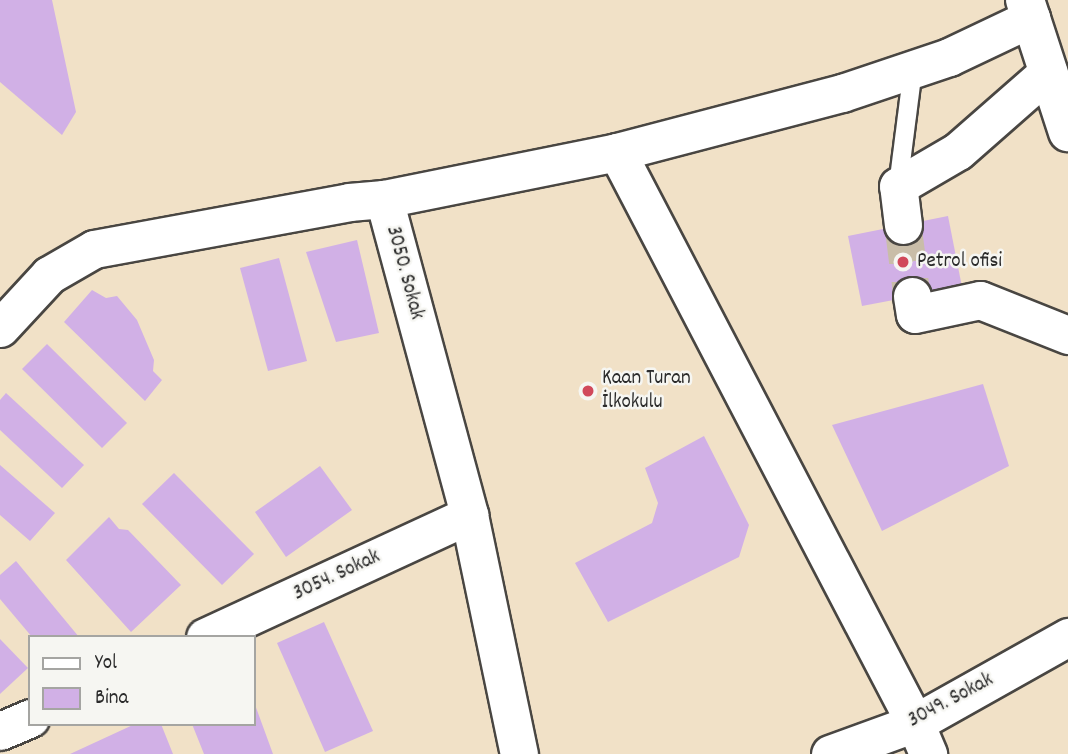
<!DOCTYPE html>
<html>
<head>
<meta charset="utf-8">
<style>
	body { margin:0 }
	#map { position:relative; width:1068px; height:754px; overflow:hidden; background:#f1e1c7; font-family:Dekko,sans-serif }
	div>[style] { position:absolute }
	.building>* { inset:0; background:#d1b0e6 }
	.minor-tunnel>* { height:37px; margin-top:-18.5px; transform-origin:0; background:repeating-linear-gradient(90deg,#c9bda8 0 37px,transparent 0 55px) }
	.roads { filter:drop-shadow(2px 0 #494642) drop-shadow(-2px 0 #494642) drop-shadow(0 2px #494642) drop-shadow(0 -2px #494642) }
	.service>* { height:18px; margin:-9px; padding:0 9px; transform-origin:9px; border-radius:9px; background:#fff }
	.minor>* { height:37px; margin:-18.5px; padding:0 18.5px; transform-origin:18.5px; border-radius:18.5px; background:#fff }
	.trunk>* { height:38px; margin:-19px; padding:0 19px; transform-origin:19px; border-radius:19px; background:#fff }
	.dots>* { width:19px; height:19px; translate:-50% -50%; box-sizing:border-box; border:4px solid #f6f6f2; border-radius:50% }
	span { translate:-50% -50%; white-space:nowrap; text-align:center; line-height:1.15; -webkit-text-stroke:5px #f6f6f2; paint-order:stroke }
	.poi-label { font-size:21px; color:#2b2b2b }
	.left { translate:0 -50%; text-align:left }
	.street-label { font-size:21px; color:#2b2b2b }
	.legend { position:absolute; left:28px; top:635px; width:228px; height:91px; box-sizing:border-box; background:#f6f6f2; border:2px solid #a5a5a2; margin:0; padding:9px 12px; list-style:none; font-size:21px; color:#2b2b2b }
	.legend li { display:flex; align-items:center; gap:14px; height:35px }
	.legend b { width:35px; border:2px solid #a5a5a2 }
</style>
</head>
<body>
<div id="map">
	<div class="building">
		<div style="clip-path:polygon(0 0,52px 0,76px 112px,62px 135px,0 82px)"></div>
		<div style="clip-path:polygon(948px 216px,962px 287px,862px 306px,848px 236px)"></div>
		<div style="clip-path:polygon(357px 240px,379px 333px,336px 342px,306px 252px)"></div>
		<div style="clip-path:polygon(279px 258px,307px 361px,268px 371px,240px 268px)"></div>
		<div style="clip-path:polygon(92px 290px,106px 298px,117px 296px,137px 320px,154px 360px,153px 371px,162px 380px,145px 401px,64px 322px)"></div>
		<div style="clip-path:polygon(47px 344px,127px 423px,102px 448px,22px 369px)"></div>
		<div style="clip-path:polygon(983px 384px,1009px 466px,882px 531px,832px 425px)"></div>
		<div style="clip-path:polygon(6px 393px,84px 465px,62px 488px,0 430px,0 400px)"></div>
		<div style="clip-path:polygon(704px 436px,749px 525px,739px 557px,608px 622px,575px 563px,652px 523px,658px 503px,645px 468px)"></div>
		<div style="clip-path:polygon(0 465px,55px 513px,30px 541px,0 515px)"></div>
		<div style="clip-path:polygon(320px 466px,352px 510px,286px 557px,255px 512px)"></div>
		<div style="clip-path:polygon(174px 473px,254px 554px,222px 585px,142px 504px)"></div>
		<div style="clip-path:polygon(109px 517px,119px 529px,128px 530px,181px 585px,131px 632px,66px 560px)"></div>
		<div style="clip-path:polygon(16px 561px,79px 637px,32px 637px,0 599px,0 575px)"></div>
		<div style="clip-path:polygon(324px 622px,373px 731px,325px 752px,277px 643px)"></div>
		<div style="clip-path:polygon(0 639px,28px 668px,0 694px)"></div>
		<div style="clip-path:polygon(254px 702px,273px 754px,204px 754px,192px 724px,254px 724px)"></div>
		<div style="clip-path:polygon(135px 724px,161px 724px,173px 754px,70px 754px)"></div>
	</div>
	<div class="minor-tunnel">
		<div style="left:903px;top:225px;width:72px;rotate:82.8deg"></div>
	</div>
	<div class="roads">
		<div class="service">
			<div style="left:898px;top:186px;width:118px;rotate:-82.7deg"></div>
		</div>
		<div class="minor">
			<div style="left:617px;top:152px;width:233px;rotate:-14.7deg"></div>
			<div style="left:842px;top:93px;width:113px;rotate:-18.6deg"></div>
			<div style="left:949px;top:57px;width:91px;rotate:-25.4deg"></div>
			<div style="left:384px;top:199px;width:238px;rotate:-11.4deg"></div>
			<div style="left:617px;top:152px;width:644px;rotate:62.44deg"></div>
			<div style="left:915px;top:723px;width:34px;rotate:67deg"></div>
			<div style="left:903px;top:225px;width:39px;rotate:-97deg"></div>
			<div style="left:898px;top:186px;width:69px;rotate:-30.3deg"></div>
			<div style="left:958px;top:151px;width:120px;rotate:-41.3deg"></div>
			<div style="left:912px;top:296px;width:18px;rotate:81deg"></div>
			<div style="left:915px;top:314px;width:66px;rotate:-12.2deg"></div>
			<div style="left:980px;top:300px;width:95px;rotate:21.7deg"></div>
			<div style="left:0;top:328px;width:72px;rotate:-47.2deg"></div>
			<div style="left:49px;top:275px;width:52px;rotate:-30deg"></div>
			<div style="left:94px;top:249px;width:259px;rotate:-10.4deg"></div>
			<div style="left:349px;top:202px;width:35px;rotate:-5deg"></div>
			<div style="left:384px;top:199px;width:327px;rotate:74.9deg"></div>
			<div style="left:469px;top:515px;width:244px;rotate:78.2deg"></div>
			<div style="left:205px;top:637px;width:291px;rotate:-24.8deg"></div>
			<div style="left:0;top:731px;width:33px;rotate:-23deg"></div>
			<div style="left:830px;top:754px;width:90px;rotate:-20deg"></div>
			<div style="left:915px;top:723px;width:176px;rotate:-29.3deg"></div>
		</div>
		<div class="trunk">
			<div style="left:1025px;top:0;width:139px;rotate:72deg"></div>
		</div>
	</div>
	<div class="dots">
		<div style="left:903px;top:262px;background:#d1495b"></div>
		<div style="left:588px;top:391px;background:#d1495b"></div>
	</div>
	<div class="poi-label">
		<span class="left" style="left:917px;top:262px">Petrol ofisi</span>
		<span class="left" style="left:602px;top:391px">Kaan Turan<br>İlkokulu</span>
	</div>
	<div class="street-label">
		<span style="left:404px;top:273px;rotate:75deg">3050. Sokak</span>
		<span style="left:337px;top:576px;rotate:-25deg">3054. Sokak</span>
		<span style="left:951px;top:701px;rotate:-28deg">3049. Sokak</span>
	</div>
	<ul class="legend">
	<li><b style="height:9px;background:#fff"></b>Yol</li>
	<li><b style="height:19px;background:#d1b0e6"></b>Bina</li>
	</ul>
</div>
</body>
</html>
